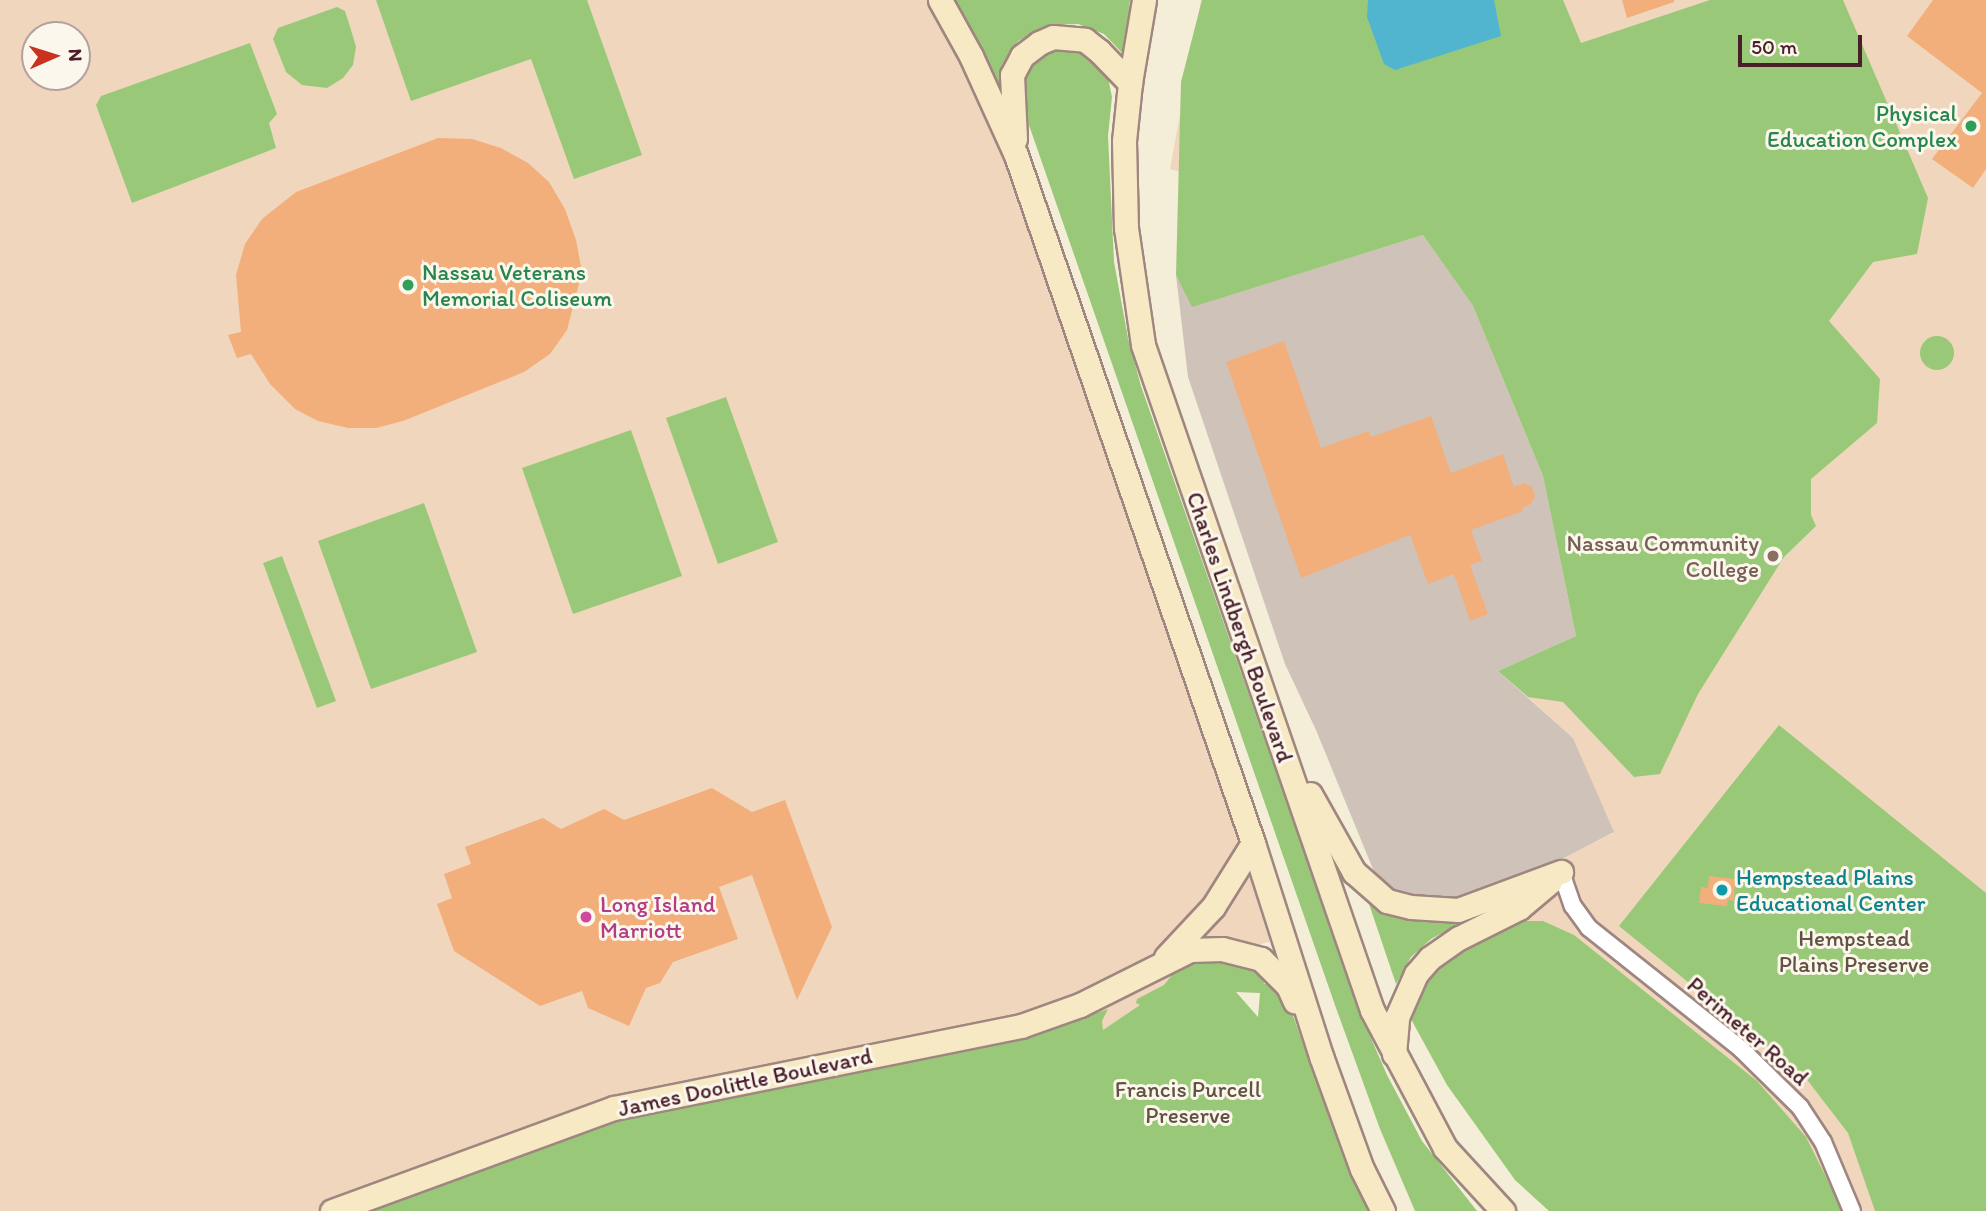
<!DOCTYPE html>
<html>
<head>
<meta charset="utf-8">
<style>
	body { margin:0 }
	#map { position:relative; width:1986px; height:1211px; overflow:hidden; background:#f4edd7; font-family:Itim,sans-serif }
	div>[style] { position:absolute }
	.built>* { inset:0; background:#f0d6bc }
	.industrial>* { inset:0; background:#cec2b9 }
	.green>* { inset:0; background:#99c978 }
	.round { border-radius:50% }
	.water>* { inset:0; background:#51b5d0 }
	.building>* { inset:0; background:#f3af7b }
	.roads { filter:drop-shadow(2px 0 #9f8681) drop-shadow(-2px 0 #9f8681) drop-shadow(0 2px #9f8681) drop-shadow(0 -2px #9f8681) }
	.street>* { height:16px; margin:-8px; padding:0 8px; transform-origin:8px; border-radius:8px; background:#fff }
	.secondary>* { height:23px; margin:-11.5px; padding:0 11.5px; transform-origin:11.5px; border-radius:11.5px; background:#f7e9c3 }
	.dots>* { width:19px; height:19px; translate:-50% -50%; box-sizing:border-box; border:4px solid #fbf7ec; border-radius:50% }
	span { translate:-50% -50%; white-space:nowrap; text-align:center; line-height:1.15; -webkit-text-stroke:6px #fbf7ec; paint-order:stroke }
	.leisure-label { font-size:23px; color:#27864d }
	.right { translate:-100% -50%; text-align:right }
	.left { translate:0 -50%; text-align:left }
	.education-label { font-size:23px; color:#785e54 }
	.street-label { font-size:23px; color:#4a1f2b }
	.culture-label { font-size:23px; color:#0d838f }
	.hotel-label { font-size:23px; color:#b23c85 }
	.park-label { font-size:23px; color:#625242 }
	.north { position:absolute; left:21px; top:21px; width:70px; height:70px; box-sizing:border-box; background:#fbf7ec; border:2px solid #b4a19f; border-radius:50%; rotate:87deg; font-size:19px; font-weight:700; line-height:28px; text-align:center; color:#4a1f2b }
	.north::after { content:''; display:block; margin:auto; width:24px; height:32px; background:#c8321e; clip-path:polygon(50% 0,100% 100%,50% 72%,0 100%) }
	.scale { position:absolute; left:1738px; top:35px; width:124px; height:32px; box-sizing:border-box; border:4px solid #4a1f2b; border-top:0; padding-left:9px; font-size:21px; line-height:24px; white-space:nowrap; color:#4a1f2b; -webkit-text-stroke:5px #fbf7ec; paint-order:stroke }
</style>
</head>
<body>
<div id="map">
	<div class="built">
		<div style="clip-path:polygon(evenodd,0 0,936px 0,1014px 158px,1279px 939px,1208px 959px,1093px 1037px,410px 1211px,0 1211px,0 0,35px 35px,77px 35px,77px 77px,35px 77px,35px 35px)"></div>
		<div style="clip-path:polygon(1201px 0,1986px 0,1986px 1211px,1648px 1211px,1612px 1179px,1521px 921px,1561px 872px,1562px 859px,1613px 833px,1573px 738px,1528px 697px,1576px 636px,1543px 476px,1473px 306px,1423px 235px,1170px 169px)"></div>
	</div>
	<div class="industrial">
		<div style="clip-path:polygon(1423px 235px,1473px 306px,1543px 476px,1576px 636px,1498px 671px,1573px 738px,1614px 832px,1562px 859px,1462px 899px,1429px 903px,1391px 894px,1375px 874px,1316px 730px,1285px 664px,1188px 377px,1176px 275px,1193px 306px)"></div>
	</div>
	<div class="green">
		<div style="clip-path:polygon(376px 0,587px 0,642px 155px,574px 179px,531px 59px,411px 101px)"></div>
		<div style="clip-path:polygon(951px 0,1130px 0,1125px 56px,1104px 34px,1078px 24px,1049px 25px,1018px 41px,1002px 65px,1000px 90px,975px 38px)"></div>
		<div style="clip-path:polygon(1202px 0,1563px 0,1581px 43px,1710px 0,1843px 0,1928px 198px,1917px 254px,1873px 262px,1829px 321px,1880px 379px,1877px 423px,1811px 479px,1811px 515px,1816px 526px,1784px 557px,1698px 694px,1660px 774px,1634px 777px,1563px 702px,1528px 697px,1498px 671px,1576px 636px,1543px 476px,1473px 306px,1423px 235px,1192px 307px,1176px 275px,1181px 82px)"></div>
		<div style="clip-path:polygon(337px 7px,345px 11px,351px 30px,356px 47px,353px 65px,343px 78px,327px 88px,302px 85px,286px 72px,273px 39px,278px 28px)"></div>
		<div style="clip-path:polygon(250px 43px,277px 114px,269px 123px,276px 148px,132px 203px,96px 105px,101px 96px)"></div>
		<div style="clip-path:polygon(1071px 46px,1093px 54px,1107px 73px,1112px 97px,1108px 136px,1114px 262px,1128px 338px,1141px 386px,1360px 1013px,1387px 1075px,1422px 1141px,1477px 1211px,1415px 1211px,1380px 1129px,1336px 1008px,1022px 105px,1021px 81px,1033px 60px,1051px 48px)"></div>
		<div class="round" style="left:1920px;top:336px;width:34px;height:34px"></div>
		<div style="clip-path:polygon(726px 397px,778px 542px,718px 564px,666px 418px)"></div>
		<div style="clip-path:polygon(631px 430px,682px 576px,573px 614px,522px 468px)"></div>
		<div style="clip-path:polygon(424px 503px,477px 652px,371px 689px,318px 541px)"></div>
		<div style="clip-path:polygon(282px 556px,336px 701px,317px 708px,263px 563px)"></div>
		<div style="clip-path:polygon(1779px 725px,1986px 893px,1986px 1211px,1875px 1211px,1848px 1133px,1805px 1077px,1619px 926px)"></div>
		<div style="clip-path:polygon(1365px 892px,1479px 913px,1431px 939px,1411px 957px,1396px 984px)"></div>
		<div style="clip-path:polygon(1521px 921px,1543px 921px,1574px 935px,1757px 1081px,1806px 1137px,1843px 1211px,1549px 1211px,1515px 1180px,1447px 1085px,1412px 1021px,1409px 1000px,1437px 958px,1500px 927px)"></div>
		<div style="clip-path:polygon(evenodd,1212px 955px,1262px 968px,1264px 984px,1273px 982px,1285px 993px,1335px 1133px,1368px 1211px,370px 1211px,639px 1114px,1019px 1040px,1108px 1009px,1102px 1021px,1103px 1030px,1140px 1005px,1136px 1003px,1137px 999px,1164px 985px,1175px 971px,1212px 955px,1236px 992px,1260px 993px,1258px 1017px,1236px 992px)"></div>
	</div>
	<div class="water">
		<div style="clip-path:polygon(1368px 0,1494px 0,1501px 36px,1395px 70px,1384px 64px,1367px 17px)"></div>
	</div>
	<div class="building">
		<div style="clip-path:polygon(1622px 0,1674px 0,1674px 2px,1627px 18px)"></div>
		<div style="clip-path:polygon(1933px 0,1986px 0,1986px 169px,1973px 188px,1932px 159px,1982px 93px,1907px 36px)"></div>
		<div style="clip-path:polygon(438px 138px,472px 139px,501px 148px,528px 163px,549px 182px,565px 209px,576px 240px,582px 272px,567px 330px,550px 354px,524px 372px,403px 421px,376px 428px,348px 428px,318px 421px,295px 409px,270px 384px,251px 354px,237px 358px,228px 335px,241px 332px,236px 275px,245px 244px,262px 219px,296px 192px)"></div>
		<div style="clip-path:polygon(1284px 341px,1321px 448px,1369px 431px,1371px 437px,1431px 416px,1451px 473px,1503px 454px,1514px 487px,1524px 483px,1532px 487px,1535px 496px,1531px 504px,1522px 508px,1523px 511px,1471px 530px,1482px 561px,1470px 565px,1488px 614px,1470px 621px,1454px 574px,1428px 584px,1410px 535px,1301px 578px,1226px 362px)"></div>
		<div style="clip-path:polygon(712px 788px,752px 812px,785px 800px,832px 927px,797px 1000px,752px 875px,719px 887px,738px 939px,673px 962px,660px 983px,646px 988px,629px 1026px,588px 1008px,582px 991px,540px 1006px,454px 951px,437px 904px,452px 898px,444px 874px,471px 864px,465px 847px,543px 818px,561px 829px,604px 809px,624px 820px)"></div>
		<div style="clip-path:polygon(1709px 876px,1735px 879px,1734px 901px,1728px 900px,1727px 906px,1699px 903px,1701px 887px,1708px 888px)"></div>
	</div>
	<div class="roads">
		<div class="street">
			<div style="left:1561px;top:872px;width:36px;rotate:71deg"></div>
			<div style="left:1573px;top:906px;width:27px;rotate:54deg"></div>
			<div style="left:1589px;top:928px;width:194px;rotate:38.5deg"></div>
			<div style="left:1741px;top:1049px;width:83px;rotate:44.5deg"></div>
			<div style="left:1800px;top:1107px;width:42px;rotate:56.7deg"></div>
			<div style="left:1823px;top:1142px;width:75px;rotate:67.2deg"></div>
		</div>
		<div class="secondary">
			<div style="left:940px;top:0;width:64px;rotate:61deg"></div>
			<div style="left:971px;top:56px;width:109px;rotate:65.6deg"></div>
			<div style="left:1016px;top:155px;width:728px;rotate:70.99deg"></div>
			<div style="left:1253px;top:843px;width:224px;rotate:72.3deg"></div>
			<div style="left:1321px;top:1056px;width:120px;rotate:70.1deg"></div>
			<div style="left:1362px;top:1169px;width:47px;rotate:63.4deg"></div>
			<div style="left:1144px;top:0;width:84px;rotate:99.6deg"></div>
			<div style="left:1130px;top:83px;width:58px;rotate:95.9deg"></div>
			<div style="left:1124px;top:141px;width:87px;rotate:88.7deg"></div>
			<div style="left:1126px;top:228px;width:118px;rotate:81.7deg"></div>
			<div style="left:1143px;top:345px;width:703px;rotate:71deg"></div>
			<div style="left:1372px;top:1010px;width:156px;rotate:62.1deg"></div>
			<div style="left:1445px;top:1148px;width:86px;rotate:47.4deg"></div>
			<div style="left:1015px;top:139px;width:64px;rotate:-92.7deg"></div>
			<div style="left:1012px;top:75px;width:21px;rotate:-62deg"></div>
			<div style="left:1022px;top:56px;width:21px;rotate:-37deg"></div>
			<div style="left:1039px;top:43px;width:15px;rotate:-23deg"></div>
			<div style="left:1053px;top:37px;width:32px;rotate:5deg"></div>
			<div style="left:1085px;top:40px;width:18px;rotate:38deg"></div>
			<div style="left:1099px;top:51px;width:45px;rotate:45.9deg"></div>
			<div style="left:1310px;top:794px;width:90px;rotate:60.6deg"></div>
			<div style="left:1354px;top:872px;width:44px;rotate:41.3deg"></div>
			<div style="left:1387px;top:901px;width:25px;rotate:14deg"></div>
			<div style="left:1411px;top:907px;width:47px;rotate:3.7deg"></div>
			<div style="left:1458px;top:910px;width:110px;rotate:-20.3deg"></div>
			<div style="left:1166px;top:957px;width:69px;rotate:-46.8deg"></div>
			<div style="left:1213px;top:907px;width:75px;rotate:-58deg"></div>
			<div style="left:1394px;top:1054px;width:37px;rotate:-85deg"></div>
			<div style="left:1397px;top:1017px;width:47px;rotate:-66.2deg"></div>
			<div style="left:1416px;top:974px;width:21px;rotate:-49deg"></div>
			<div style="left:1430px;top:958px;width:35px;rotate:-35deg"></div>
			<div style="left:1459px;top:938px;width:67px;rotate:-26.6deg"></div>
			<div style="left:1519px;top:908px;width:40px;rotate:-40deg"></div>
			<div style="left:332px;top:1211px;width:300px;rotate:-20.1deg"></div>
			<div style="left:614px;top:1108px;width:415px;rotate:-11.4deg"></div>
			<div style="left:1021px;top:1026px;width:63px;rotate:-19.6deg"></div>
			<div style="left:1080px;top:1005px;width:123px;rotate:-26.6deg"></div>
			<div style="left:1190px;top:950px;width:32px;rotate:-2deg"></div>
			<div style="left:1222px;top:949px;width:40px;rotate:14.4deg"></div>
			<div style="left:1261px;top:959px;width:38px;rotate:45deg"></div>
			<div style="left:1288px;top:986px;width:17px;rotate:66deg"></div>
		</div>
	</div>
	<div class="dots">
		<div style="left:1971px;top:126px;background:#2e9e5b"></div>
		<div style="left:408px;top:285px;background:#2e9e5b"></div>
		<div style="left:1773px;top:556px;background:#8d6e63"></div>
		<div style="left:1722px;top:890px;background:#0f9aa8"></div>
		<div style="left:586px;top:917px;background:#d1479c"></div>
	</div>
	<div class="leisure-label">
		<span class="right" style="left:1957px;top:126px">Physical<br>Education Complex</span>
		<span class="left" style="left:422px;top:285px">Nassau Veterans<br>Memorial Coliseum</span>
	</div>
	<div class="education-label">
		<span class="right" style="left:1759px;top:556px">Nassau Community<br>College</span>
	</div>
	<div class="street-label">
		<span style="left:1240px;top:627px;rotate:71deg">Charles Lindbergh Boulevard</span>
		<span style="left:1748px;top:1031px;rotate:41deg">Perimeter Road</span>
		<span style="left:745px;top:1082px;rotate:-12deg">James Doolittle Boulevard</span>
	</div>
	<div class="culture-label">
		<span class="left" style="left:1736px;top:890px">Hempstead Plains<br>Educational Center</span>
	</div>
	<div class="hotel-label">
		<span class="left" style="left:600px;top:917px">Long Island<br>Marriott</span>
	</div>
	<div class="park-label">
		<span style="left:1854px;top:951px">Hempstead<br>Plains Preserve</span>
		<span style="left:1188px;top:1102px">Francis Purcell<br>Preserve</span>
	</div>
	<div class="north">N</div>
	<div class="scale">50 m</div>
</div>
</body>
</html>
